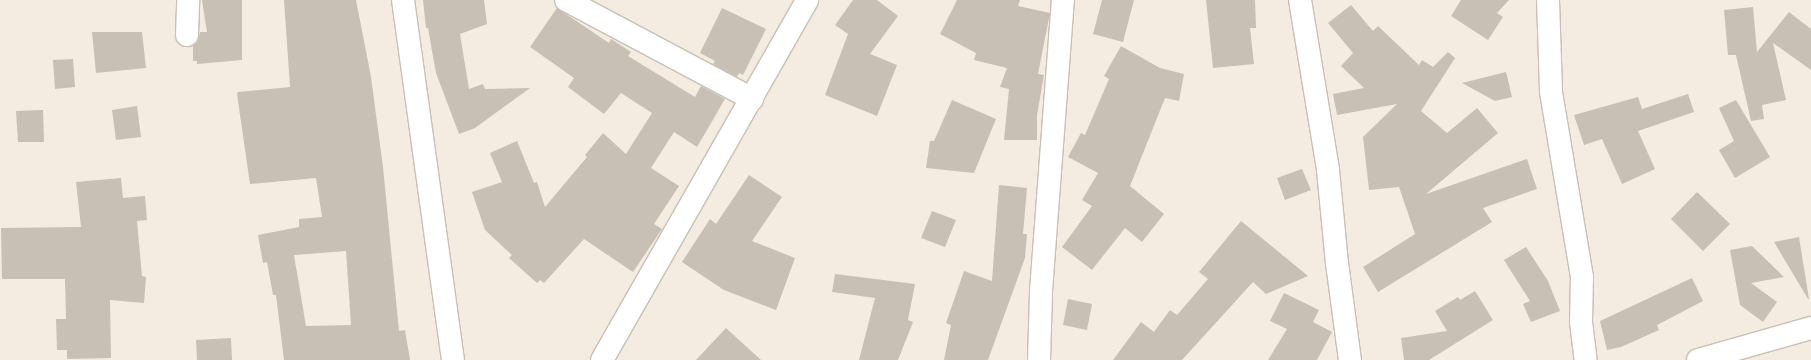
<!DOCTYPE html>
<html>
<head>
<meta charset="utf-8">
<style>
	body { margin:0 }
	#map { position:relative; width:1811px; height:360px; overflow:hidden; background:#f5ece1; font-family:"Noto Sans",sans-serif }
	div>[style] { position:absolute }
	.building>* { inset:0; background:#c8bfb5 }
	.roads { filter:drop-shadow(1px 0 #c8bfb5) drop-shadow(-1px 0 #c8bfb5) drop-shadow(0 1px #c8bfb5) drop-shadow(0 -1px #c8bfb5) }
	.minor>* { height:22px; margin:-11px; padding:0 11px; transform-origin:11px; border-radius:11px; background:#fff }
	span { translate:-50% -50%; white-space:nowrap; text-align:center; line-height:1.15; -webkit-text-stroke:4px #f5ece1; paint-order:stroke }
</style>
</head>
<body>
<div id="map">
	<div class="building">
		<div style="clip-path:polygon(202px 0,242px 0,242px 60px,197px 64px,197px 61px,193px 61px,193px 46px,198px 41px,200px 32px,207px 32px)"></div>
		<div style="clip-path:polygon(evenodd,284px 0,356px 0,371px 77px,383px 167px,399px 331px,405px 330px,410px 360px,284px 360px,276px 295px,273px 295px,267px 262px,263px 263px,258px 235px,299px 227px,299px 219px,322px 217px,316px 178px,250px 184px,237px 94px,238px 92px,290px 87px,284px 0,346px 251px,351px 325px,306px 326px,294px 255px,346px 251px)"></div>
		<div style="clip-path:polygon(423px 0,484px 0,487px 24px,460px 34px,469px 89px,483px 84px,485px 89px,530px 88px,475px 128px,459px 134px,436px 73px,428px 28px,426px 28px)"></div>
		<div style="clip-path:polygon(853px 0,877px 0,898px 16px,870px 54px,897px 65px,877px 116px,825px 95px,848px 34px,835px 25px)"></div>
		<div style="clip-path:polygon(957px 0,1020px 0,1018px 6px,1050px 13px,1038px 74px,1044px 75px,1037px 115px,1037px 140px,1004px 140px,1009px 89px,1000px 87px,1007px 68px,974px 60px,976px 53px,940px 34px)"></div>
		<div style="clip-path:polygon(1102px 0,1134px 0,1123px 42px,1093px 34px)"></div>
		<div style="clip-path:polygon(1206px 0,1255px 0,1256px 28px,1250px 28px,1254px 64px,1213px 68px)"></div>
		<div style="clip-path:polygon(1461px 0,1509px 0,1497px 13px,1503px 17px,1488px 40px,1451px 16px)"></div>
		<div style="clip-path:polygon(1351px 5px,1373px 31px,1378px 26px,1419px 65px,1422px 60px,1433px 67px,1448px 52px,1455px 58px,1421px 111px,1447px 133px,1477px 108px,1498px 133px,1426px 194px,1527px 159px,1537px 189px,1483px 208px,1492px 222px,1378px 292px,1363px 267px,1415px 234px,1399px 187px,1369px 190px,1363px 137px,1397px 104px,1337px 115px,1333px 94px,1364px 88px,1341px 66px,1353px 53px,1328px 23px)"></div>
		<div style="clip-path:polygon(1753px 7px,1757px 52px,1789px 12px,1811px 29px,1811px 70px,1773px 43px,1786px 100px,1762px 105px,1764px 119px,1751px 121px,1736px 55px,1728px 55px,1724px 10px)"></div>
		<div style="clip-path:polygon(557px 8px,609px 43px,611px 39px,631px 52px,628px 56px,695px 97px,701px 86px,725px 99px,697px 147px,674px 132px,651px 168px,679px 186px,654px 224px,662px 229px,633px 272px,584px 239px,544px 283px,540px 280px,537px 283px,509px 258px,512px 255px,485px 230px,472px 192px,502px 182px,490px 153px,517px 141px,534px 183px,537px 182px,545px 207px,587px 157px,585px 155px,603px 133px,626px 154px,652px 113px,621px 93px,604px 114px,568px 87px,574px 78px,530px 47px)"></div>
		<div style="clip-path:polygon(722px 8px,766px 29px,743px 75px,739px 73px,737px 77px,713px 64px,715px 61px,700px 53px)"></div>
		<div style="clip-path:polygon(92px 32px,142px 32px,146px 68px,96px 73px)"></div>
		<div style="clip-path:polygon(1121px 46px,1160px 68px,1184px 74px,1179px 101px,1165px 98px,1130px 186px,1164px 214px,1142px 242px,1125px 228px,1092px 270px,1062px 247px,1092px 206px,1082px 200px,1098px 173px,1068px 157px,1081px 133px,1085px 135px,1109px 79px,1104px 76px)"></div>
		<div style="clip-path:polygon(73px 59px,75px 87px,55px 89px,53px 60px)"></div>
		<div style="clip-path:polygon(1506px 72px,1512px 97px,1495px 101px,1462px 83px)"></div>
		<div style="clip-path:polygon(1688px 94px,1694px 112px,1638px 131px,1655px 169px,1622px 184px,1602px 139px,1584px 145px,1574px 115px,1638px 97px,1642px 109px)"></div>
		<div style="clip-path:polygon(952px 100px,996px 119px,974px 173px,926px 168px,930px 141px,934px 141px)"></div>
		<div style="clip-path:polygon(1736px 100px,1770px 157px,1735px 178px,1719px 150px,1734px 141px,1719px 108px)"></div>
		<div style="clip-path:polygon(137px 106px,141px 137px,116px 140px,112px 110px)"></div>
		<div style="clip-path:polygon(43px 110px,44px 142px,18px 142px,16px 111px)"></div>
		<div style="clip-path:polygon(1302px 169px,1311px 190px,1285px 200px,1277px 178px)"></div>
		<div style="clip-path:polygon(749px 175px,782px 197px,752px 241px,795px 258px,776px 310px,724px 290px,682px 262px,710px 219px,716px 224px)"></div>
		<div style="clip-path:polygon(121px 178px,123px 198px,145px 196px,147px 220px,137px 221px,142px 276px,146px 277px,144px 303px,110px 300px,111px 358px,67px 359px,67px 350px,57px 350px,56px 319px,66px 319px,65px 279px,2px 279px,1px 228px,81px 227px,76px 182px)"></div>
		<div style="clip-path:polygon(999px 185px,1027px 188px,1023px 234px,1027px 234px,1025px 258px,988px 360px,944px 360px,951px 325px,946px 323px,964px 271px,992px 281px)"></div>
		<div style="clip-path:polygon(1697px 192px,1730px 224px,1703px 251px,1671px 219px)"></div>
		<div style="clip-path:polygon(932px 211px,956px 220px,945px 247px,921px 238px)"></div>
		<div style="clip-path:polygon(1241px 221px,1308px 276px,1266px 294px,1253px 282px,1182px 360px,1113px 360px,1141px 322px,1154px 332px,1170px 310px,1177px 315px,1208px 279px,1199px 272px)"></div>
		<div style="clip-path:polygon(1799px 237px,1809px 299px,1808px 299px,1774px 242px)"></div>
		<div style="clip-path:polygon(1752px 246px,1784px 277px,1751px 283px,1777px 302px,1763px 322px,1740px 305px,1730px 250px)"></div>
		<div style="clip-path:polygon(1526px 247px,1548px 281px,1560px 311px,1531px 322px,1523px 304px,1530px 301px,1504px 260px)"></div>
		<div style="clip-path:polygon(835px 274px,915px 284px,908px 320px,913px 322px,898px 360px,859px 360px,875px 298px,832px 292px)"></div>
		<div style="clip-path:polygon(1692px 278px,1703px 301px,1657px 325px,1659px 330px,1621px 347px,1607px 350px,1600px 321px)"></div>
		<div style="clip-path:polygon(1475px 291px,1493px 320px,1429px 360px,1404px 360px,1401px 338px,1447px 331px,1435px 311px,1458px 297px,1460px 300px)"></div>
		<div style="clip-path:polygon(1284px 293px,1319px 310px,1313px 322px,1332px 332px,1317px 360px,1268px 360px,1287px 329px,1270px 321px)"></div>
		<div style="clip-path:polygon(1068px 299px,1092px 304px,1087px 330px,1063px 325px)"></div>
		<div style="clip-path:polygon(726px 328px,761px 360px,696px 360px)"></div>
		<div style="clip-path:polygon(231px 338px,232px 360px,197px 360px,196px 340px)"></div>
	</div>
	<div class="roads">
		<div class="minor">
			<div style="left:403px;top:0;width:363px;rotate:82.1deg"></div>
			<div style="left:566px;top:0;width:211px;rotate:28deg"></div>
			<div style="left:1300px;top:0;width:172px;rotate:80.6deg"></div>
			<div style="left:1328px;top:170px;width:93px;rotate:84.5deg"></div>
			<div style="left:1337px;top:263px;width:98px;rotate:82.4deg"></div>
			<div style="left:1548px;top:0;width:92px;rotate:88.1deg"></div>
			<div style="left:1551px;top:92px;width:188px;rotate:80.5deg"></div>
			<div style="left:1582px;top:277px;width:45px;rotate:91.3deg"></div>
			<div style="left:1581px;top:322px;width:38px;rotate:83deg"></div>
			<div style="left:187px;top:35px;width:35px;rotate:-88deg"></div>
			<div style="left:602px;top:360px;width:414px;rotate:-60.3deg"></div>
			<div style="left:1039px;top:360px;width:69px;rotate:-88.3deg"></div>
			<div style="left:1041px;top:291px;width:292px;rotate:-85.7deg"></div>
			<div style="left:1698px;top:360px;width:117px;rotate:-15.8deg"></div>
		</div>
	</div>
</div>
</body>
</html>
